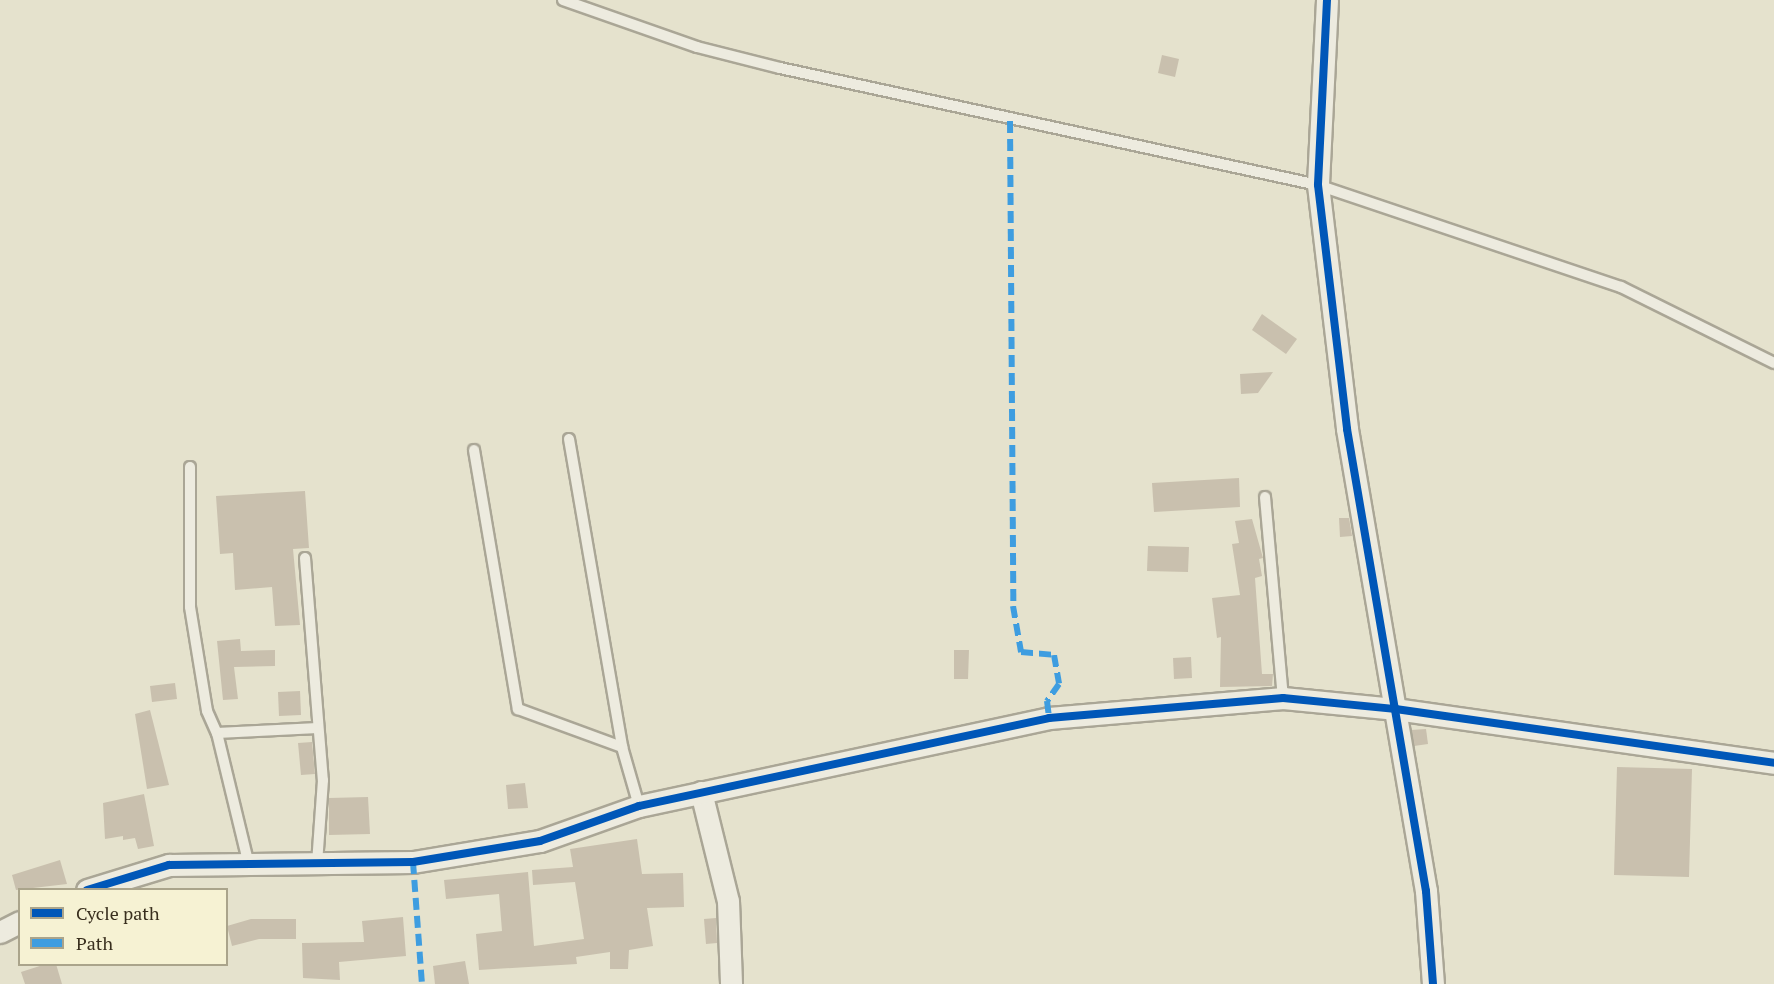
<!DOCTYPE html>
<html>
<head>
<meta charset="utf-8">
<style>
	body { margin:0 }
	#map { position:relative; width:1774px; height:984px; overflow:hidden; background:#e5e2cd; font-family:"PT Serif",serif }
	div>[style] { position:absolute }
	.building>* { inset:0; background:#c9c0ae }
	.roads { filter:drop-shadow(2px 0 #aaa696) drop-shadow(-2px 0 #aaa696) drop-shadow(0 2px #aaa696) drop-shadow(0 -2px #aaa696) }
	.service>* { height:10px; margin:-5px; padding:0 5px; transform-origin:5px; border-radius:5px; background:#edebdf }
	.minor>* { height:21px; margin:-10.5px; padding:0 10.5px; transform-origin:10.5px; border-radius:10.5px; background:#edebdf }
	.quiet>* { height:6px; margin-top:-3px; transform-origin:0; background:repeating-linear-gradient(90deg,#3e9de0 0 12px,transparent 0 18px) }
	.cycleway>* { height:8px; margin:-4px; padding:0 4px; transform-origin:4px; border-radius:4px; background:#0057b8 }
	span { translate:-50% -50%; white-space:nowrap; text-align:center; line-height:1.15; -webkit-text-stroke:5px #f6f2d3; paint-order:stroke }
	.legend { position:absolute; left:18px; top:888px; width:210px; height:78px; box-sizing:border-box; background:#f6f2d3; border:2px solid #aaa48b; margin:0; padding:8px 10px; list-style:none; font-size:18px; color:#392f1e }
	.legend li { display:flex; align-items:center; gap:12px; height:30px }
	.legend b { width:30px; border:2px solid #aaa48b }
</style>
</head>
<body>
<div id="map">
	<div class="building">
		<div style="clip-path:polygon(1162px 55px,1179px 59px,1175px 77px,1158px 73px)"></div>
		<div style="clip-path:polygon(1262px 314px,1297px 339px,1286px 354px,1252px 330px)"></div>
		<div style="clip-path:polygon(1273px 372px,1258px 393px,1241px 394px,1240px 374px)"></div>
		<div style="clip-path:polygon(1239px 478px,1240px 507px,1154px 512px,1152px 483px)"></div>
		<div style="clip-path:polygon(305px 491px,309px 548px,293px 549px,300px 625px,275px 626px,272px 587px,235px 590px,233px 553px,220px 554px,216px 496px)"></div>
		<div style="clip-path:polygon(1339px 518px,1349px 518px,1352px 536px,1340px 537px)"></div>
		<div style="clip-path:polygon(1252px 519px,1263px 558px,1259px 559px,1262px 576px,1255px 578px,1262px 674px,1273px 674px,1272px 686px,1220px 687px,1221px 637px,1217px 638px,1212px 598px,1240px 595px,1232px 544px,1239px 543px,1235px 521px)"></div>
		<div style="clip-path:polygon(1148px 546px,1189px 547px,1188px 572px,1147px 571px)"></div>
		<div style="clip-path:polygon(240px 639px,241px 651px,275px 650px,275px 666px,234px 667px,238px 699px,223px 700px,217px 641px)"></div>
		<div style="clip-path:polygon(954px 650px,969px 650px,968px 679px,954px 679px)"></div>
		<div style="clip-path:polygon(1191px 657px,1192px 678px,1174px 679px,1173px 658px)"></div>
		<div style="clip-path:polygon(175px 683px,177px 699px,152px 702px,150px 686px)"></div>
		<div style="clip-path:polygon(300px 691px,301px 715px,279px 716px,278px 692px)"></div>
		<div style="clip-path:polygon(150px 710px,169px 785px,147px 789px,135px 714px)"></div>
		<div style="clip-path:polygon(1426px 729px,1428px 744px,1414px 746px,1411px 730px)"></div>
		<div style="clip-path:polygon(312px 742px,315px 774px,301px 775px,298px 743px)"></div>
		<div style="clip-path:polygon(1617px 767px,1692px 769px,1689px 877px,1614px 875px)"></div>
		<div style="clip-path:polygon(525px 783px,528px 808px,508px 809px,506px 785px)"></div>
		<div style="clip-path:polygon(144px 794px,154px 846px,138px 849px,135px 838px,123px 840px,123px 836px,105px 839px,103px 803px)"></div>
		<div style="clip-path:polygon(368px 797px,370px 834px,329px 835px,329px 798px)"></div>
		<div style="clip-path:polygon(637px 839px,642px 874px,683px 873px,684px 907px,647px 908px,653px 946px,629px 950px,628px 969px,610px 969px,610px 952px,576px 957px,577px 964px,479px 970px,476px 934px,502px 931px,499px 894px,446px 899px,444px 880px,528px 872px,534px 946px,584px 939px,575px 882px,533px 885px,532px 870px,573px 867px,570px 849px)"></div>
		<div style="clip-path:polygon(60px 860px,67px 884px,16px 890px,12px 875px)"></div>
		<div style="clip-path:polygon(403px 917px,406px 956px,339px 962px,340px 980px,303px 978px,302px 943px,364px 942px,362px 921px)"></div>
		<div style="clip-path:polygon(716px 918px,717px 943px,706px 944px,704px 919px)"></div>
		<div style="clip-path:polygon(251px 919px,296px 919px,296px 939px,259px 939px,232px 946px,227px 926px)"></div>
		<div style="clip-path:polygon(465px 961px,469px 984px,435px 984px,433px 966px)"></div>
		<div style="clip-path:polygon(46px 964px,56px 964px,62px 984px,25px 984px,21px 972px)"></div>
	</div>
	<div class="roads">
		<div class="service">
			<div style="left:563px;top:0;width:142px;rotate:19.3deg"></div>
			<div style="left:697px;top:47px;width:86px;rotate:14.2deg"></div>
			<div style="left:780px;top:68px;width:551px;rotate:12.27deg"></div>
			<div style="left:1318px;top:185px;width:320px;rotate:18.6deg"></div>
			<div style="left:1621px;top:287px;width:171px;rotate:26.4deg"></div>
			<div style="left:569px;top:439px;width:313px;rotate:80.2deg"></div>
			<div style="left:622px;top:747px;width:61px;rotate:73.9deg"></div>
			<div style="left:474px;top:450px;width:263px;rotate:80.4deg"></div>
			<div style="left:518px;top:709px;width:111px;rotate:20.1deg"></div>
			<div style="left:190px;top:467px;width:140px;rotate:90deg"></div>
			<div style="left:190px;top:607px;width:105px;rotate:80.7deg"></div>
			<div style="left:207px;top:711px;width:24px;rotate:66deg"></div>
			<div style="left:217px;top:733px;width:132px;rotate:76.4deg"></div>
			<div style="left:1265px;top:497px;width:202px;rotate:84.9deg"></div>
			<div style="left:305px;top:558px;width:223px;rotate:85.4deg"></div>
			<div style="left:323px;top:780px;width:83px;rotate:94.1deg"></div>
			<div style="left:217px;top:733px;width:101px;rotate:-2.8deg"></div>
		</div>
		<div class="minor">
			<div style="left:1327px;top:0;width:185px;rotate:92.8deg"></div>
			<div style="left:1318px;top:185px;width:246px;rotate:83.2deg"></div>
			<div style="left:1347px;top:429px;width:469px;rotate:80.3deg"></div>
			<div style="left:1426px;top:891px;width:93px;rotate:85.7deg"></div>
			<div style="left:701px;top:792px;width:112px;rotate:76.1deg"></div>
			<div style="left:728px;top:901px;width:83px;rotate:87.9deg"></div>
			<div style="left:87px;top:890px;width:86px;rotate:-17deg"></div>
			<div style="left:169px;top:865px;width:244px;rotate:-0.7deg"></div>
			<div style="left:413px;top:862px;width:129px;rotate:-9.4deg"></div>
			<div style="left:540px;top:841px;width:105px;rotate:-19.5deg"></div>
			<div style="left:639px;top:806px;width:419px;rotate:-12.1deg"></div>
			<div style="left:1049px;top:718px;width:235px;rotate:-4.9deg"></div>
			<div style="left:1283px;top:698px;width:114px;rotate:5.6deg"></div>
			<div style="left:1396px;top:709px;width:382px;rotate:8.1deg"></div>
			<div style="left:0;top:932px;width:22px;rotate:-27deg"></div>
		</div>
	</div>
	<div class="quiet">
		<div style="left:1010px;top:121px;width:485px;rotate:89.6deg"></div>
		<div style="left:1013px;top:606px;width:47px;rotate:80.1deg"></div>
		<div style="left:1021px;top:652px;width:33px;rotate:5deg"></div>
		<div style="left:1054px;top:655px;width:29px;rotate:80deg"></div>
		<div style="left:1059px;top:684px;width:21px;rotate:125deg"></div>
		<div style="left:1047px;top:701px;width:17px;rotate:83deg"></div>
		<div style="left:413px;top:862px;width:122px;rotate:85.8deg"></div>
	</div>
	<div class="cycleway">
		<div style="left:1327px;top:0;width:185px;rotate:92.8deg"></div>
		<div style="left:1318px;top:185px;width:246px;rotate:83.2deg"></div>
		<div style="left:1347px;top:429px;width:469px;rotate:80.3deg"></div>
		<div style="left:1426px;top:891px;width:93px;rotate:85.7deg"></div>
		<div style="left:87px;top:890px;width:86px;rotate:-17deg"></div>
		<div style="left:169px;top:865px;width:244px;rotate:-0.7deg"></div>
		<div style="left:413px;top:862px;width:129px;rotate:-9.4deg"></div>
		<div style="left:540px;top:841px;width:105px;rotate:-19.5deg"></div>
		<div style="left:639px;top:806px;width:419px;rotate:-12.1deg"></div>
		<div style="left:1049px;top:718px;width:235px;rotate:-4.9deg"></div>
		<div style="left:1283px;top:698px;width:114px;rotate:5.6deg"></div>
		<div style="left:1396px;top:709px;width:382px;rotate:8.1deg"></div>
	</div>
	<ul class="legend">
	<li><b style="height:8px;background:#0057b8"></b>Cycle path</li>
	<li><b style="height:8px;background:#3e9de0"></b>Path</li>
	</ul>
</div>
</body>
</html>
